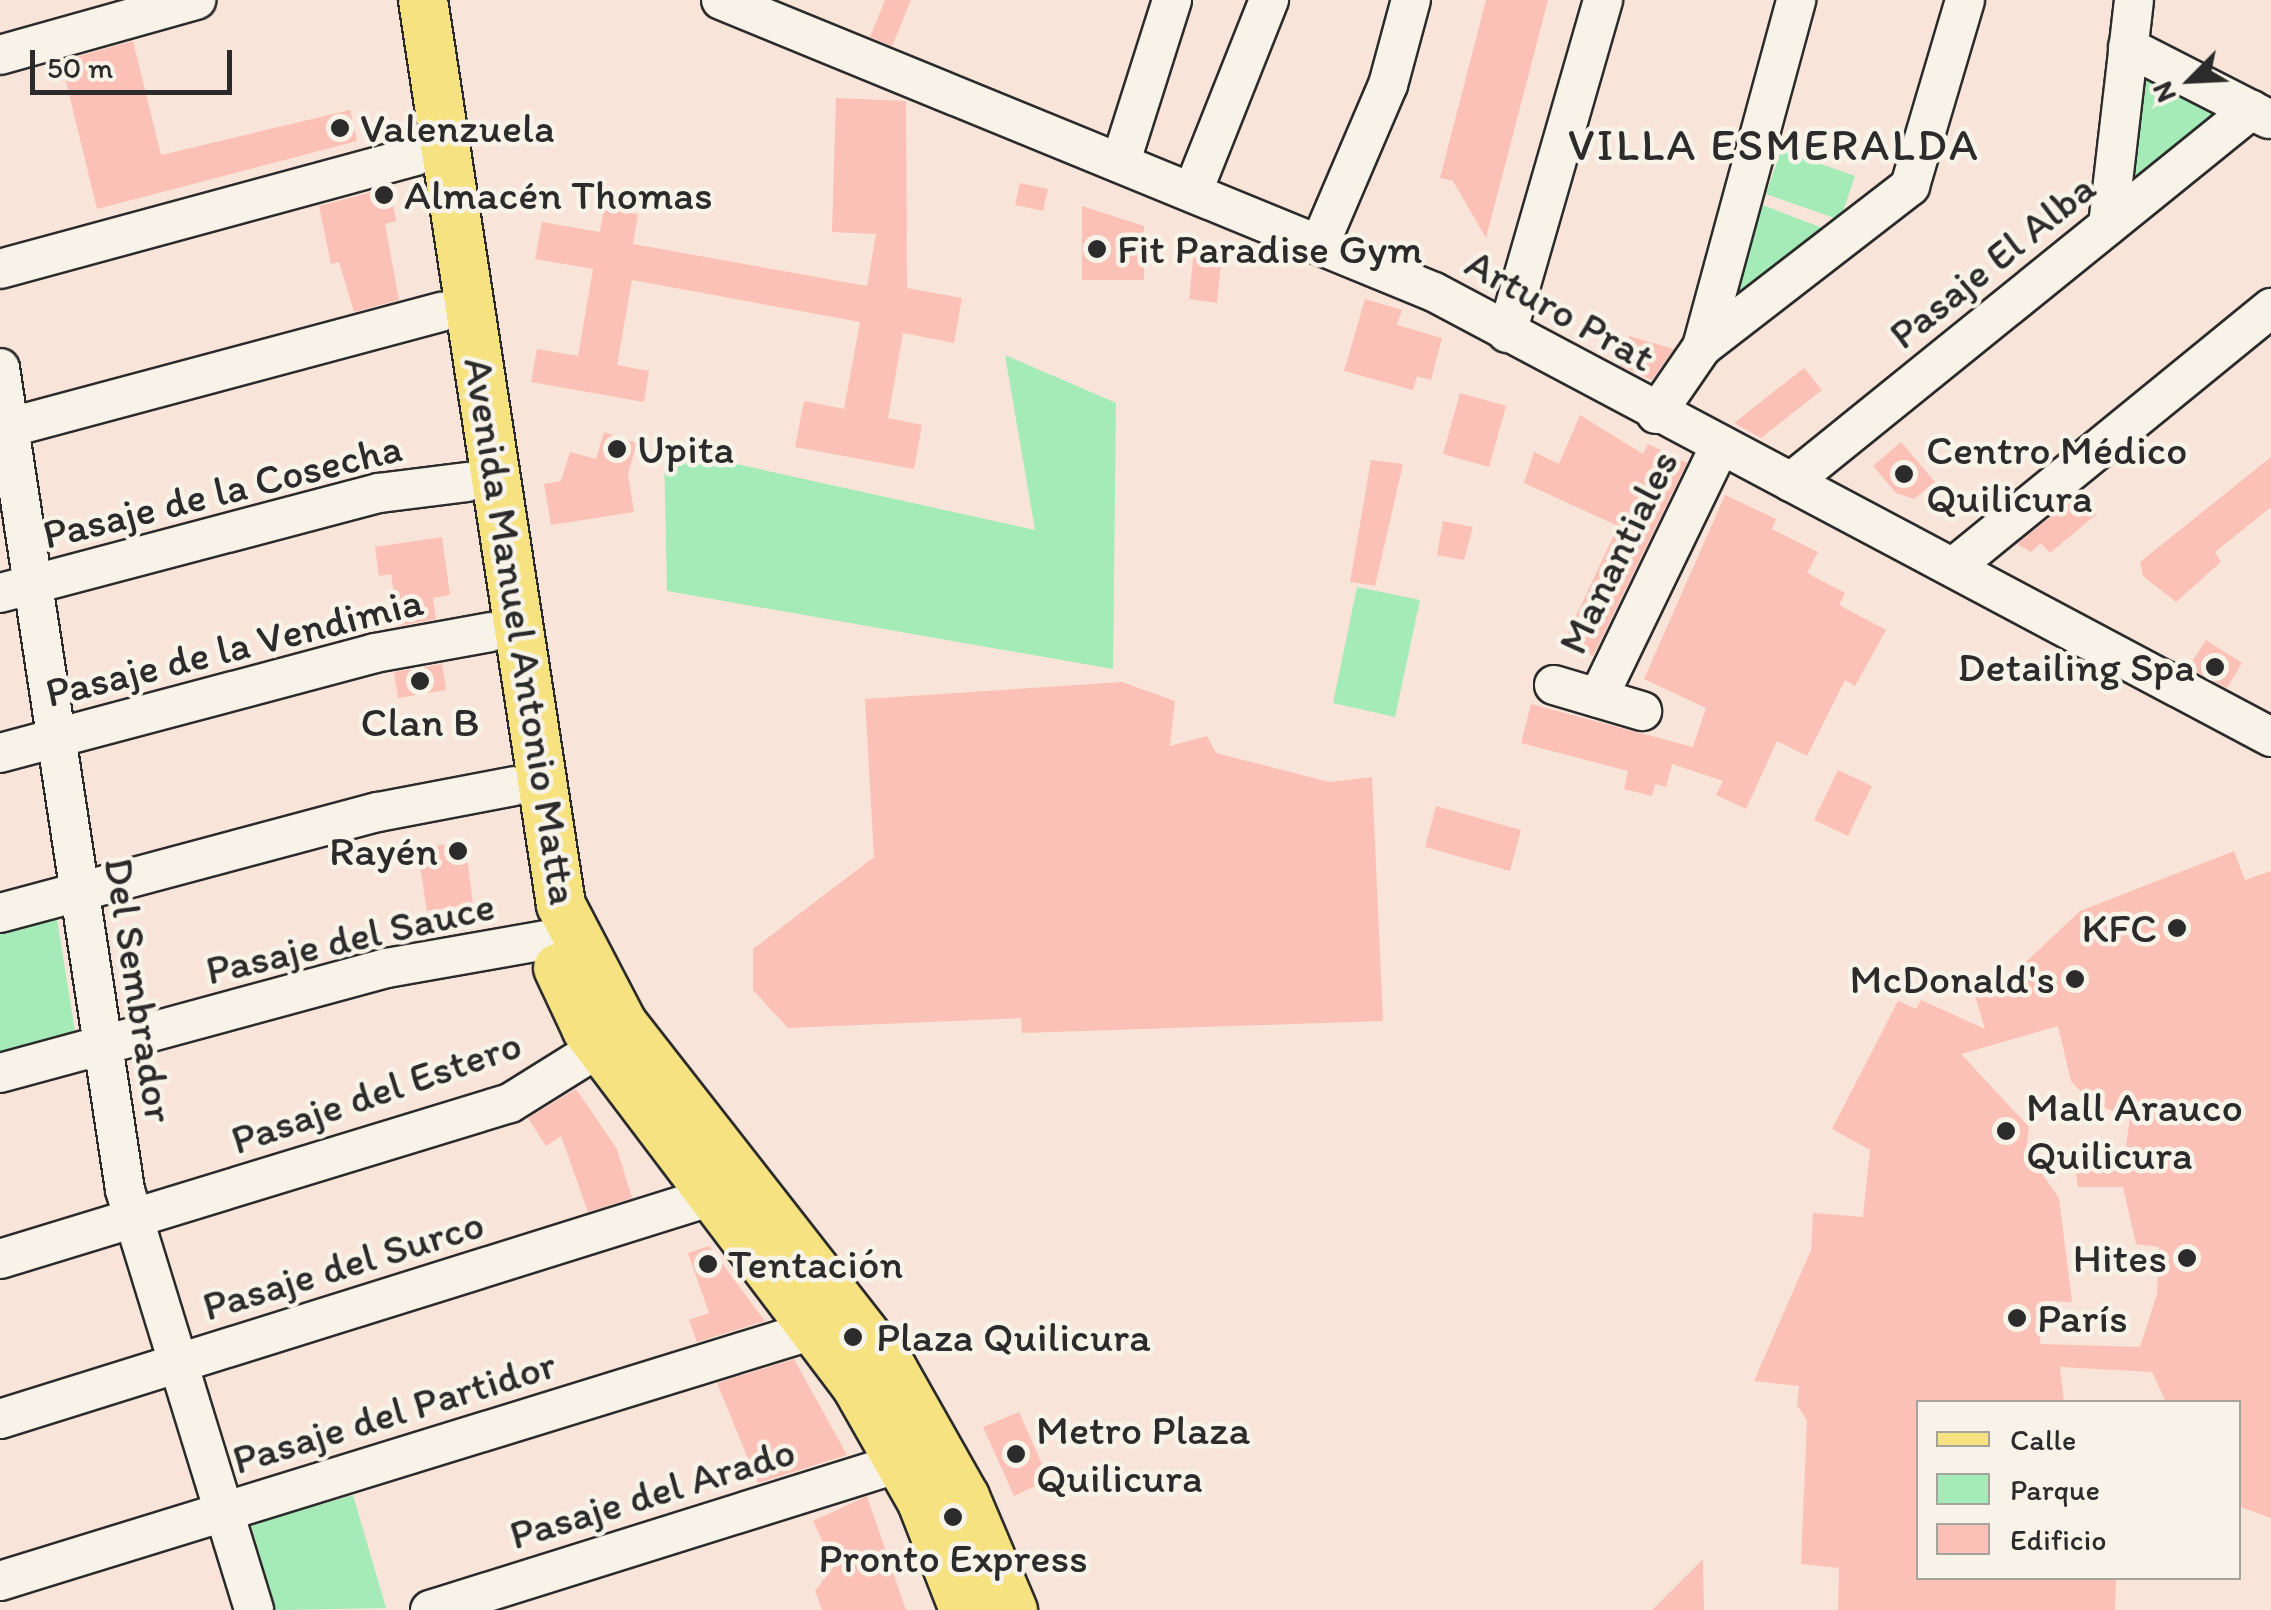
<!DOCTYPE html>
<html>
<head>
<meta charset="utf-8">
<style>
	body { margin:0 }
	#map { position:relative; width:2271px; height:1610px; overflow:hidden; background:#f8e4d9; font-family:Itim,sans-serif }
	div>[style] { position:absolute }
	.green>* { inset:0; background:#a4ebb7 }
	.building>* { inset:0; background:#fcc1b6 }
	.roads { filter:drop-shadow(2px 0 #2b2b2b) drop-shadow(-2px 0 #2b2b2b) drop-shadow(0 2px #2b2b2b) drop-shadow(0 -2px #2b2b2b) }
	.minor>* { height:38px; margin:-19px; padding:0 19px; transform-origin:19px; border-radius:19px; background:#f7f3e8 }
	.major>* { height:48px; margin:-24px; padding:0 24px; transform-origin:24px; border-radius:24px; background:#f6e281 }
	.dots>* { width:28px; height:28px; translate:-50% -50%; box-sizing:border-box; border:5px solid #f7f3e8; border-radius:50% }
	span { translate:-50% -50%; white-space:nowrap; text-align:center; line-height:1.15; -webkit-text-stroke:9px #f7f3e8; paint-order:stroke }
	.poi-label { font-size:42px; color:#2b2b2b }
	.left { translate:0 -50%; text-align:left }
	.right { translate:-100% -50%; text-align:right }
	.street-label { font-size:42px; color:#2b2b2b }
	.neighbourhood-label { font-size:45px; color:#2b2b2b; letter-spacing:2.5px }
	.legend { position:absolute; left:1916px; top:1400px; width:325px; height:180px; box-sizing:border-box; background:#f7f3e8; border:2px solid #a5a39c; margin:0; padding:12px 18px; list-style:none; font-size:30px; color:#2b2b2b }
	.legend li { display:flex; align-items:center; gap:20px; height:50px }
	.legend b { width:50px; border:2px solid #a5a39c }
	.north { position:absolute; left:2141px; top:30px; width:100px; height:100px; -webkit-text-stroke:8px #f7f3e8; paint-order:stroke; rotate:246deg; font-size:28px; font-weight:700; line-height:40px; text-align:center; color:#2b2b2b }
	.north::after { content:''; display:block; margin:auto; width:35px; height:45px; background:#2b2b2b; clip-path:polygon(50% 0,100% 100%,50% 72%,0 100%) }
	.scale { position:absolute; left:30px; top:50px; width:202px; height:45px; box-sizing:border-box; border:5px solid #2b2b2b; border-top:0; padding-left:12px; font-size:30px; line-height:35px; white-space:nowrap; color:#2b2b2b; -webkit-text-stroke:8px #f7f3e8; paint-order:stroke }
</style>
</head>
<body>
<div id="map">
	<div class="green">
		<div style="clip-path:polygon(2155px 69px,2232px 109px,2118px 203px,2131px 82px)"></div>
		<div style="clip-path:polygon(1781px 150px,1855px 176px,1840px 220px,1766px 194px)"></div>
		<div style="clip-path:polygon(1760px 204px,1833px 232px,1721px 318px)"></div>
		<div style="clip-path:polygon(1005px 355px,1116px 403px,1113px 669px,667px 591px,664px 448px,1035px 530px)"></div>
		<div style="clip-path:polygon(1357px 587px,1420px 600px,1395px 717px,1333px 703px)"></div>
		<div style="clip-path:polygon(57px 919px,77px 1044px,0 1063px,0 932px)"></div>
		<div style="clip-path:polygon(353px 1495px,386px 1608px,276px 1610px,251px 1525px)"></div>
	</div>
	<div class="building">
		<div style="clip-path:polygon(885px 0,911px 0,892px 46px,870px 37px)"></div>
		<div style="clip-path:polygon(1486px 0,1548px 0,1486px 238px,1453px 181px,1440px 178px)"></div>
		<div style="clip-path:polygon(133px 41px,161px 155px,350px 110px,357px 141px,97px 209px,61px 61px)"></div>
		<div style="clip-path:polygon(836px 98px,906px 101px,907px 288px,962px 298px,954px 343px,903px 333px,888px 418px,922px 425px,914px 469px,795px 447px,804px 401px,844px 409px,860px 322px,632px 280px,617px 365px,649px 371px,644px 402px,531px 382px,537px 349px,578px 356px,593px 269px,535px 259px,542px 222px,600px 232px,604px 208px,638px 214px,633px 244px,867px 286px,876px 234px,832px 232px)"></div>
		<div style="clip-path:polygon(1020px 183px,1048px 189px,1043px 211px,1015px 205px)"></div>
		<div style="clip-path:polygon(390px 187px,396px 221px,385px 224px,399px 300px,354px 312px,339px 262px,331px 264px,319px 206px)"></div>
		<div style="clip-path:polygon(1082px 206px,1144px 226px,1144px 280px,1082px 280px)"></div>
		<div style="clip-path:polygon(1194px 250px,1222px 253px,1217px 303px,1189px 299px)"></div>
		<div style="clip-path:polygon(1365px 299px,1402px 310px,1397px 325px,1442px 338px,1431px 380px,1417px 376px,1413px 390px,1344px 371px)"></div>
		<div style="clip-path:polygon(1629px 336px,1674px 349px,1652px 380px,1620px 366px)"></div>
		<div style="clip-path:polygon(1804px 368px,1822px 390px,1761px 438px,1734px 423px)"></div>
		<div style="clip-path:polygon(1460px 393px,1506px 406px,1489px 467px,1443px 454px)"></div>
		<div style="clip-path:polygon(1580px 415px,1643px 454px,1648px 444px,1687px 463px,1593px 656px,1564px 642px,1618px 526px,1524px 483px,1534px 452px,1559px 464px)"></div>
		<div style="clip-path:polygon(604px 432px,637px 443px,628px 474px,634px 512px,551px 525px,544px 484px,561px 481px,570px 452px,596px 459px)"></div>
		<div style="clip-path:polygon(1901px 442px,1935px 482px,1914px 499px,1896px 493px,1873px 466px)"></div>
		<div style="clip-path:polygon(2271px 457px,2271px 507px,2215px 552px,2221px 562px,2176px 602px,2143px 576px,2140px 562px)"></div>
		<div style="clip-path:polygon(1371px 460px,1403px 464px,1375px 586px,1350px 582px)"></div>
		<div style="clip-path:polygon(2080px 493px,2097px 514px,2050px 553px,2041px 543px,2031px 552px,2017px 544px)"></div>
		<div style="clip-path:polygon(1725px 495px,1776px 519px,1772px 529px,1818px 552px,1807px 573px,1845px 593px,1839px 605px,1886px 630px,1855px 686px,1845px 680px,1807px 756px,1777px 741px,1746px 809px,1716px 795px,1723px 781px,1672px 764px,1666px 787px,1655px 784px,1652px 796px,1624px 789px,1628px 771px,1521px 743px,1531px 704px,1693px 747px,1706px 708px,1644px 679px)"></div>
		<div style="clip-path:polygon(1443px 521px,1473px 527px,1464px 560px,1437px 555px)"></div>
		<div style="clip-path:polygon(442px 537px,450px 595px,433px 598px,436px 619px,399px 626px,391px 574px,379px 576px,375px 547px)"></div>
		<div style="clip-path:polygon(2206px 640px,2242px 663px,2227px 688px,2188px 668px)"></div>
		<div style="clip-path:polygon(442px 664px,446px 690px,398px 698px,394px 672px)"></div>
		<div style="clip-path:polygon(1122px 682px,1175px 701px,1170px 746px,1207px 736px,1216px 753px,1329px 782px,1372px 777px,1383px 1021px,1022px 1033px,1021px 1018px,788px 1028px,753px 990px,753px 949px,874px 857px,865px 699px)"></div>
		<div style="clip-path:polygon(1838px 770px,1872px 786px,1848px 836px,1814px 820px)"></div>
		<div style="clip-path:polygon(1436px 806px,1521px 830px,1510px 871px,1425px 847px)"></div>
		<div style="clip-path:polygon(465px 842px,473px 904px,427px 911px,417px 848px)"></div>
		<div style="clip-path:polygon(evenodd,2234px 851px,2245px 880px,2271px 871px,2271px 1518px,2238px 1506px,2238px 1402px,2166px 1402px,2152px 1372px,2060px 1367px,2064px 1402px,1918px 1402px,1918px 1578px,2116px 1578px,2115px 1610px,1838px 1610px,1839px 1568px,1801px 1564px,1807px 1420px,1797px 1405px,1799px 1386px,1754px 1381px,1811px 1250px,1813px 1213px,1863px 1217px,1870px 1150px,1832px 1129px,1898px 1001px,1916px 1009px,1921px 1000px,1985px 1029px,1973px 989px,2008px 979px,2080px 911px,2234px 851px,2058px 1026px,2071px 1081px,2091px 1102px,2130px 1118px,2124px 1160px,2074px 1160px,2078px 1187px,2123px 1187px,2136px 1244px,2159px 1247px,2157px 1294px,2140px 1347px,2040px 1344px,2043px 1301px,2072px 1302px,2059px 1198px,2026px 1151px,2029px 1127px,1961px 1054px,2058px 1026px)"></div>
		<div style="clip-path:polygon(576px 1089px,617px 1149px,632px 1198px,588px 1212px,561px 1136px,546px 1146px,528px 1118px)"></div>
		<div style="clip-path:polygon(709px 1246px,765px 1321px,697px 1342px,689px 1320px,709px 1313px,688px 1253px)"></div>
		<div style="clip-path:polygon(794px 1359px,847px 1455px,758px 1483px,717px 1383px)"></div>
		<div style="clip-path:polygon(1019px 1412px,1049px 1480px,1014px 1496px,983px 1427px)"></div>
		<div style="clip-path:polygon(867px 1496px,906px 1610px,822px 1610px,815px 1591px,834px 1566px,813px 1521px)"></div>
		<div style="clip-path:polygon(1703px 1559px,1704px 1610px,1652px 1610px)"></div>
	</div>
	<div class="roads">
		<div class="minor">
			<div style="left:721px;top:0;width:770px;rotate:22.27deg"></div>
			<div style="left:1434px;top:292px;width:948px;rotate:28deg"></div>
			<div style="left:2128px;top:47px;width:158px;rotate:27.1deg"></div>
			<div style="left:0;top:55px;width:204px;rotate:-15.7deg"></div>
			<div style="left:1121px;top:161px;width:169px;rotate:-72.4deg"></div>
			<div style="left:1193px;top:191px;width:206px;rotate:-68.3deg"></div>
			<div style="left:2108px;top:225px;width:226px;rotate:-83.4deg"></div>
			<div style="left:1321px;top:241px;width:170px;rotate:-66.8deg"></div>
			<div style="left:1388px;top:85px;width:88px;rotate:-74.9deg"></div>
			<div style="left:0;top:269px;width:431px;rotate:-15.2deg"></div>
			<div style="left:1507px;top:333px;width:347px;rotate:-73.9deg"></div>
			<div style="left:1702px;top:347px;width:360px;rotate:-74.8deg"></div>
			<div style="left:0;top:368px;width:831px;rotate:81.35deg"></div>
			<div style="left:125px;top:1190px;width:439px;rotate:72.9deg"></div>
			<div style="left:1656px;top:414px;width:81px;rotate:-55.5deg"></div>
			<div style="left:1702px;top:347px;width:263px;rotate:-37.7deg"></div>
			<div style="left:1910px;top:186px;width:194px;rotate:-73.5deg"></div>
			<div style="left:0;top:430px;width:457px;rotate:-15deg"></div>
			<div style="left:1791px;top:482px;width:592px;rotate:-38.96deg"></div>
			<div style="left:1956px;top:565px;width:407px;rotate:-39.2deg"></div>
			<div style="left:0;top:593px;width:392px;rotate:-14.8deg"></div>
			<div style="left:379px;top:493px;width:89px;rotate:-7.1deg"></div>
			<div style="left:1554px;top:685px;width:92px;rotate:16.5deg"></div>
			<div style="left:1598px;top:698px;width:280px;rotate:-64.2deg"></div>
			<div style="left:0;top:753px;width:388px;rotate:-14.9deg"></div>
			<div style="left:375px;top:653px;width:117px;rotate:-10.3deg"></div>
			<div style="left:0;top:913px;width:391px;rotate:-15deg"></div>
			<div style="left:378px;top:812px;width:138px;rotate:-10.8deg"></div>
			<div style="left:0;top:1073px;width:401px;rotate:-15.2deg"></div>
			<div style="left:387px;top:968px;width:161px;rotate:-10deg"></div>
			<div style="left:0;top:1259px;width:533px;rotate:-17.01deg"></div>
			<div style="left:510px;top:1103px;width:106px;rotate:-31.9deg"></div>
			<div style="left:0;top:1419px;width:747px;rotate:-17.37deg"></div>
			<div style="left:0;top:1581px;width:854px;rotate:-17.16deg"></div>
			<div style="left:430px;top:1610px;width:494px;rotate:-17.4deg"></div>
		</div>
		<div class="major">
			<div style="left:423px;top:0;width:915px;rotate:81.33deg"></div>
			<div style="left:561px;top:905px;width:134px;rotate:62.5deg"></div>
			<div style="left:623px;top:1024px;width:437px;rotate:52deg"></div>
			<div style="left:892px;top:1368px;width:148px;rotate:60.5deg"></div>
			<div style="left:965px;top:1497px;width:123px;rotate:67deg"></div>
			<div style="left:558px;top:968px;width:68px;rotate:64.9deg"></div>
			<div style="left:587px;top:1030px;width:444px;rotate:52.9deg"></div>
			<div style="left:855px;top:1384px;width:136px;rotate:60.4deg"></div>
			<div style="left:922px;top:1502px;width:116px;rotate:68.7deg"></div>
		</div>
	</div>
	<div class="dots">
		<div style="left:340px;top:128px;background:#2b2b2b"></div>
		<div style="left:384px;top:195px;background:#2b2b2b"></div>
		<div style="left:1097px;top:249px;background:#2b2b2b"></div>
		<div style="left:617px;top:449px;background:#2b2b2b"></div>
		<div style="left:1904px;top:474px;background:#2b2b2b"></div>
		<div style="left:2215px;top:667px;background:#2b2b2b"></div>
		<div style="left:420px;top:681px;background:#2b2b2b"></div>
		<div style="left:458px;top:851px;background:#2b2b2b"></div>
		<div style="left:2177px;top:928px;background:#2b2b2b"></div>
		<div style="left:2075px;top:979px;background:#2b2b2b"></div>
		<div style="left:2006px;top:1131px;background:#2b2b2b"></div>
		<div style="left:2187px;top:1258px;background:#2b2b2b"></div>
		<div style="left:708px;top:1264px;background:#2b2b2b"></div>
		<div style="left:2017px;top:1318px;background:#2b2b2b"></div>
		<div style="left:853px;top:1337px;background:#2b2b2b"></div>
		<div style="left:1016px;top:1454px;background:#2b2b2b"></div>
		<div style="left:953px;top:1517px;background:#2b2b2b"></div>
	</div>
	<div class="poi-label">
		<span class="left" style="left:360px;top:128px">Valenzuela</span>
		<span class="left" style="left:404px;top:195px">Almacén Thomas</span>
		<span class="left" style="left:1117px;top:249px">Fit Paradise Gym</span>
		<span class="left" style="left:637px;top:449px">Upita</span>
		<span class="left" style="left:1926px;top:474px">Centro Médico<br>Quilicura</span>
		<span class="right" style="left:2195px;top:667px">Detailing Spa</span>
		<span style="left:420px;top:722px">Clan B</span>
		<span class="right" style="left:438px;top:851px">Rayén</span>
		<span class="right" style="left:2157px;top:928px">KFC</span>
		<span class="right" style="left:2055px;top:979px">McDonald's</span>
		<span class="left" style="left:2026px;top:1131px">Mall Arauco<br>Quilicura</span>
		<span class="right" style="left:2167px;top:1258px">Hites</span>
		<span class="left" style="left:728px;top:1264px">Tentación</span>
		<span class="left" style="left:2037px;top:1318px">París</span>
		<span class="left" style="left:876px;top:1337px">Plaza Quilicura</span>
		<span class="left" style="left:1036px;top:1454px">Metro Plaza<br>Quilicura</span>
		<span style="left:953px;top:1558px">Pronto Express</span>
	</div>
	<div class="street-label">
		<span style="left:1992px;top:261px;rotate:-39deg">Pasaje El Alba</span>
		<span style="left:1560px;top:310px;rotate:29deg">Arturo Prat</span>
		<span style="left:222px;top:491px;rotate:-14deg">Pasaje de la Cosecha</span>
		<span style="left:1618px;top:552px;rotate:-64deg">Manantiales</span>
		<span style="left:521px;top:631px;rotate:81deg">Avenida Manuel Antonio Matta</span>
		<span style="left:234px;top:647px;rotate:-14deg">Pasaje de la Vendimia</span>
		<span style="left:350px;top:938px;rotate:-13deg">Pasaje del Sauce</span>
		<span style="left:139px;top:990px;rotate:81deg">Del Sembrador</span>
		<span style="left:376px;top:1092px;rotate:-19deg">Pasaje del Estero</span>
		<span style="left:343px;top:1265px;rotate:-17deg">Pasaje del Surco</span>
		<span style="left:394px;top:1412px;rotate:-17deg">Pasaje del Partidor</span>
		<span style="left:652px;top:1493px;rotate:-17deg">Pasaje del Arado</span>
	</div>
	<div class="neighbourhood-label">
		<span style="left:1774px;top:145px">VILLA ESMERALDA</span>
	</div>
	<ul class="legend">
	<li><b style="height:12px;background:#f6e281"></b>Calle</li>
	<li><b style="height:28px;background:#a4ebb7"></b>Parque</li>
	<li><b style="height:28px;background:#fcc1b6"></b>Edificio</li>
	</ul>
	<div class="north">N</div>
	<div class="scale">50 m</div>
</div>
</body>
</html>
